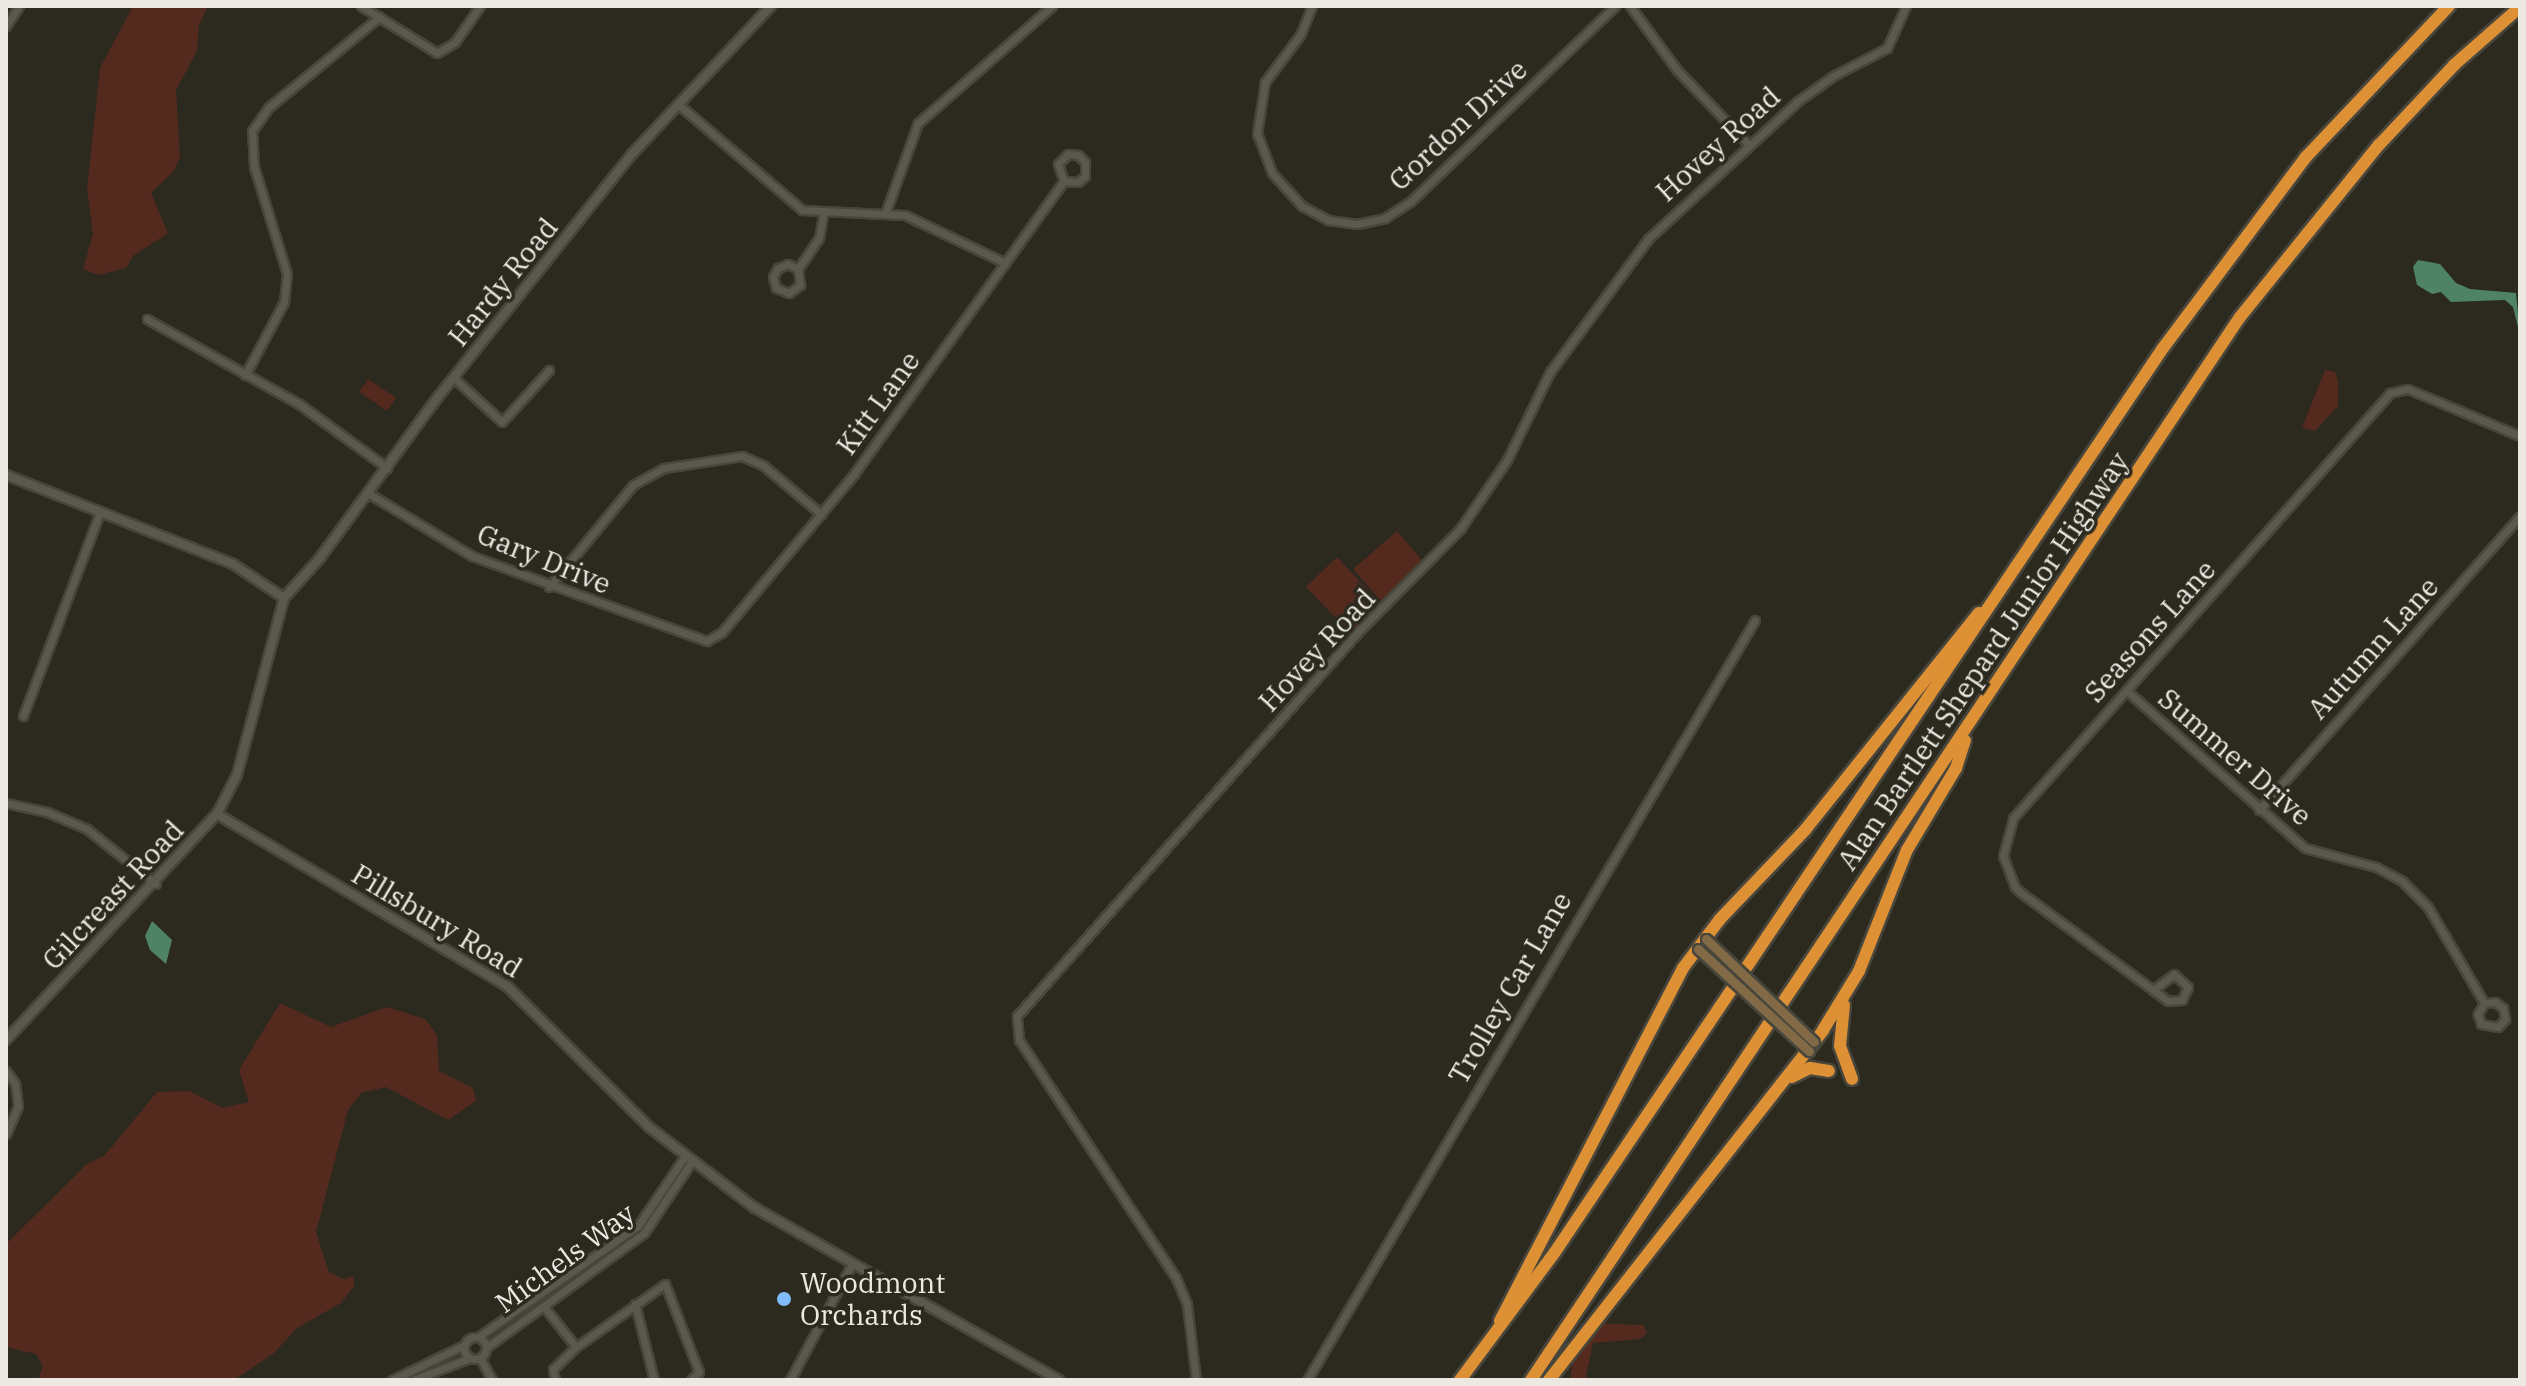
<!DOCTYPE html>
<html>
<head>
<meta charset="utf-8">
<style>
	body { margin:0 }
	#map { position:relative; width:2526px; height:1386px; overflow:hidden; background:#2c291f; font-family:"IBM Plex Serif",serif }
	div>[style] { position:absolute }
	.green>* { inset:0; background:#542a1f }
	.water>* { inset:0; background:#4e8465 }
	.roads { filter:drop-shadow(2px 0 #48463c) drop-shadow(-2px 0 #48463c) drop-shadow(0 2px #48463c) drop-shadow(0 -2px #48463c) }
	.minor>* { height:7px; margin:-3.5px; padding:0 3.5px; transform-origin:3.5px; border-radius:3.5px; background:#5b594d }
	.minor>.ring { margin:-3.5px; padding:0; box-sizing:content-box; background:none; border:7px solid #5b594d; border-radius:50% }
	.tertiary>* { height:8px; margin:-4px; padding:0 4px; transform-origin:4px; border-radius:4px; background:#5b594d }
	.motorway>* { height:12px; margin:-6px; padding:0 6px; transform-origin:6px; border-radius:6px; background:#de9035 }
	.bridges { filter:drop-shadow(2px 0 #48463c) drop-shadow(-2px 0 #48463c) drop-shadow(0 2px #48463c) drop-shadow(0 -2px #48463c) }
	.secondary-bridge>* { height:9px; margin:-4.5px; padding:0 4.5px; transform-origin:4.5px; border-radius:4.5px; background:#826a46 }
	.dots>* { width:22px; height:22px; translate:-50% -50%; box-sizing:border-box; border:4px solid #2c291f; border-radius:50% }
	span { translate:-50% -50%; white-space:nowrap; text-align:center; line-height:1.15; -webkit-text-stroke:7px #2c291f; paint-order:stroke }
	.street-label { font-size:28px; color:#ebe9e2 }
	.poi-label { font-size:28px; color:#ebe9e2 }
	.left { translate:0 -50%; text-align:left }
	.frame { position:absolute; inset:0; border:8px solid #ebe9e2; pointer-events:none }
</style>
</head>
<body>
<div id="map">
	<div class="green">
		<div style="clip-path:polygon(133px 6px,208px 6px,199px 25px,197px 51px,176px 90px,180px 157px,174px 171px,151px 193px,168px 233px,133px 256px,126px 268px,98px 275px,83px 269px,93px 234px,87px 189px,100px 68px)"></div>
		<div style="clip-path:polygon(2325px 370px,2335px 372px,2338px 380px,2338px 406px,2315px 431px,2302px 428px)"></div>
		<div style="clip-path:polygon(368px 379px,396px 398px,387px 411px,359px 392px)"></div>
		<div style="clip-path:polygon(1397px 531px,1426px 565px,1382px 602px,1353px 569px)"></div>
		<div style="clip-path:polygon(1337px 557px,1380px 603px,1350px 633px,1306px 587px)"></div>
		<div style="clip-path:polygon(280px 1003px,331px 1027px,387px 1007px,425px 1019px,437px 1035px,439px 1071px,473px 1088px,476px 1101px,448px 1120px,386px 1087px,361px 1093px,348px 1110px,316px 1232px,329px 1272px,343px 1279px,354px 1276px,354px 1286px,341px 1303px,297px 1328px,274px 1353px,234px 1380px,38px 1380px,43px 1366px,36px 1354px,6px 1347px,6px 1244px,86px 1165px,105px 1155px,157px 1092px,189px 1091px,222px 1108px,249px 1102px,239px 1070px)"></div>
		<div style="clip-path:polygon(1588px 1323px,1643px 1325px,1647px 1333px,1641px 1339px,1593px 1343px,1585px 1380px,1570px 1380px,1578px 1328px)"></div>
	</div>
	<div class="water">
		<div style="clip-path:polygon(2418px 260px,2440px 264px,2456px 283px,2470px 289px,2516px 293px,2520px 335px,2513px 307px,2505px 300px,2451px 302px,2441px 292px,2432px 294px,2417px 285px,2413px 267px)"></div>
		<div style="clip-path:polygon(152px 921px,172px 940px,166px 964px,150px 950px,145px 936px)"></div>
	</div>
	<div class="roads">
		<div class="minor">
			<div style="left:361px;top:6px;width:89px;rotate:31.7deg"></div>
			<div style="left:437px;top:53px;width:21px;rotate:-31deg"></div>
			<div style="left:455px;top:42px;width:44px;rotate:-55.2deg"></div>
			<div style="left:1312px;top:6px;width:31px;rotate:112deg"></div>
			<div style="left:1300px;top:35px;width:59px;rotate:126.7deg"></div>
			<div style="left:1265px;top:82px;width:52px;rotate:98.9deg"></div>
			<div style="left:1257px;top:133px;width:43px;rotate:69.4deg"></div>
			<div style="left:1272px;top:173px;width:45px;rotate:47.7deg"></div>
			<div style="left:1302px;top:206px;width:30px;rotate:28deg"></div>
			<div style="left:1328px;top:220px;width:29px;rotate:8deg"></div>
			<div style="left:1357px;top:224px;width:29px;rotate:-12deg"></div>
			<div style="left:1385px;top:218px;width:30px;rotate:-33deg"></div>
			<div style="left:1410px;top:202px;width:284px;rotate:-43.7deg"></div>
			<div style="left:1630px;top:6px;width:79px;rotate:53.7deg"></div>
			<div style="left:1677px;top:70px;width:101px;rotate:46.2deg"></div>
			<div style="left:6px;top:26px;width:24px;rotate:-57deg"></div>
			<div style="left:678px;top:104px;width:163px;rotate:40.5deg"></div>
			<div style="left:802px;top:210px;width:103px;rotate:2.8deg"></div>
			<div style="left:905px;top:215px;width:111px;rotate:25.6deg"></div>
			<div style="left:885px;top:214px;width:97px;rotate:-70.1deg"></div>
			<div style="left:918px;top:123px;width:178px;rotate:-41.1deg"></div>
			<div style="left:798px;top:269px;width:11px;rotate:-153deg"></div>
			<div style="left:788px;top:264px;width:11px;rotate:158deg"></div>
			<div style="left:778px;top:268px;width:10px;rotate:119deg"></div>
			<div style="left:773px;top:277px;width:11px;rotate:75deg"></div>
			<div style="left:776px;top:288px;width:14px;rotate:21deg"></div>
			<div style="left:789px;top:293px;width:14px;rotate:-36deg"></div>
			<div style="left:800px;top:285px;width:16px;rotate:-97deg"></div>
			<div style="left:798px;top:269px;width:37px;rotate:-56deg"></div>
			<div style="left:819px;top:238px;width:23px;rotate:-80deg"></div>
			<div style="left:147px;top:319px;width:174px;rotate:29.2deg"></div>
			<div style="left:299px;top:404px;width:109px;rotate:36deg"></div>
			<div style="left:245px;top:375px;width:83px;rotate:-61.9deg"></div>
			<div style="left:284px;top:302px;width:28px;rotate:-84deg"></div>
			<div style="left:287px;top:274px;width:112px;rotate:-107.1deg"></div>
			<div style="left:254px;top:167px;width:36px;rotate:-93deg"></div>
			<div style="left:252px;top:131px;width:29px;rotate:-55deg"></div>
			<div style="left:269px;top:107px;width:142px;rotate:-39.3deg"></div>
			<div style="left:454px;top:378px;width:65px;rotate:42.5deg"></div>
			<div style="left:502px;top:422px;width:70px;rotate:-47.9deg"></div>
			<div style="left:368px;top:493px;width:122px;rotate:31.2deg"></div>
			<div style="left:472px;top:556px;width:250px;rotate:19.9deg"></div>
			<div style="left:707px;top:641px;width:17px;rotate:-31deg"></div>
			<div style="left:722px;top:632px;width:206px;rotate:-50.1deg"></div>
			<div style="left:854px;top:474px;width:360px;rotate:-54.4deg"></div>
			<div style="left:1064px;top:181px;width:14px;rotate:4deg"></div>
			<div style="left:1078px;top:182px;width:9px;rotate:-41deg"></div>
			<div style="left:1085px;top:176px;width:14px;rotate:-90deg"></div>
			<div style="left:1085px;top:162px;width:10px;rotate:-135deg"></div>
			<div style="left:1078px;top:155px;width:10px;rotate:-174deg"></div>
			<div style="left:1068px;top:154px;width:14px;rotate:135deg"></div>
			<div style="left:1058px;top:164px;width:18px;rotate:71deg"></div>
			<div style="left:549px;top:587px;width:132px;rotate:-50.5deg"></div>
			<div style="left:633px;top:485px;width:35px;rotate:-29deg"></div>
			<div style="left:664px;top:468px;width:79px;rotate:-8.7deg"></div>
			<div style="left:742px;top:456px;width:24px;rotate:24deg"></div>
			<div style="left:764px;top:466px;width:75px;rotate:40.1deg"></div>
			<div style="left:2127px;top:691px;width:237px;rotate:41.4deg"></div>
			<div style="left:2305px;top:848px;width:73px;rotate:15deg"></div>
			<div style="left:2376px;top:867px;width:30px;rotate:28deg"></div>
			<div style="left:2402px;top:881px;width:37px;rotate:45deg"></div>
			<div style="left:2428px;top:907px;width:111px;rotate:59.7deg"></div>
			<div style="left:2484px;top:1003px;width:13px;rotate:119deg"></div>
			<div style="left:2478px;top:1014px;width:10px;rotate:73deg"></div>
			<div style="left:2481px;top:1024px;width:17px;rotate:10deg"></div>
			<div style="left:2498px;top:1027px;width:11px;rotate:-49deg"></div>
			<div style="left:2505px;top:1019px;width:11px;rotate:-100deg"></div>
			<div style="left:2503px;top:1008px;width:10px;rotate:-143deg"></div>
			<div style="left:2495px;top:1002px;width:11px;rotate:175deg"></div>
			<div style="left:23px;top:716px;width:215px;rotate:-69.3deg"></div>
			<div style="left:6px;top:803px;width:42px;rotate:12.4deg"></div>
			<div style="left:47px;top:812px;width:43px;rotate:23deg"></div>
			<div style="left:87px;top:829px;width:88px;rotate:38.6deg"></div>
			<div style="left:2259px;top:810px;width:393px;rotate:-48.4deg"></div>
			<div style="left:2153px;top:990px;width:26px;rotate:-37deg"></div>
			<div style="left:2174px;top:974px;width:19px;rotate:43deg"></div>
			<div style="left:2188px;top:987px;width:14px;rotate:115deg"></div>
			<div style="left:2182px;top:1000px;width:14px;rotate:176deg"></div>
			<div style="left:2168px;top:1001px;width:19px;rotate:-144deg"></div>
			<div style="left:2153px;top:990px;width:165px;rotate:-143.6deg"></div>
			<div style="left:2020px;top:892px;width:7px;rotate:-135deg"></div>
			<div style="left:2015px;top:887px;width:33px;rotate:-111deg"></div>
			<div style="left:2003px;top:856px;width:39px;rotate:-75deg"></div>
			<div style="left:2013px;top:818px;width:568px;rotate:-48.43deg"></div>
			<div style="left:2390px;top:393px;width:18px;rotate:-13deg"></div>
			<div style="left:2408px;top:389px;width:121px;rotate:22.8deg"></div>
			<div style="left:6px;top:1071px;width:16px;rotate:55deg"></div>
			<div style="left:15px;top:1084px;width:22px;rotate:82deg"></div>
			<div style="left:18px;top:1106px;width:30px;rotate:113deg"></div>
			<div style="left:635px;top:1304px;width:78px;rotate:76deg"></div>
			<div style="left:545px;top:1308px;width:50px;rotate:51.5deg"></div>
			<div class="ring" style="left:464px;top:1337px;width:15px;height:15px"></div>
			<div style="left:478px;top:1337px;width:195px;rotate:-34.8deg"></div>
			<div style="left:638px;top:1226px;width:84px;rotate:-56.1deg"></div>
			<div style="left:487px;top:1347px;width:194px;rotate:-36deg"></div>
			<div style="left:644px;top:1233px;width:87px;rotate:-56.3deg"></div>
			<div style="left:480px;top:1358px;width:25px;rotate:61deg"></div>
			<div style="left:392px;top:1380px;width:80px;rotate:-25.9deg"></div>
			<div style="left:413px;top:1380px;width:61px;rotate:-21.1deg"></div>
			<div style="left:555px;top:1380px;width:11px;rotate:-100deg"></div>
			<div style="left:553px;top:1369px;width:32px;rotate:-44deg"></div>
			<div style="left:576px;top:1347px;width:109px;rotate:-35.3deg"></div>
			<div style="left:665px;top:1284px;width:94px;rotate:68.9deg"></div>
			<div style="left:699px;top:1372px;width:11px;rotate:135deg"></div>
			<div style="left:790px;top:1380px;width:132px;rotate:-61.9deg"></div>
			<div style="left:1196px;top:1380px;width:77px;rotate:-96.8deg"></div>
			<div style="left:1187px;top:1304px;width:28px;rotate:-113deg"></div>
			<div style="left:1176px;top:1278px;width:285px;rotate:-123.4deg"></div>
			<div style="left:1019px;top:1040px;width:24px;rotate:-95deg"></div>
			<div style="left:1017px;top:1016px;width:514px;rotate:-48.39deg"></div>
			<div style="left:1358px;top:632px;width:145px;rotate:-45.3deg"></div>
			<div style="left:1460px;top:529px;width:83px;rotate:-55.7deg"></div>
			<div style="left:1507px;top:460px;width:98px;rotate:-64deg"></div>
			<div style="left:1550px;top:372px;width:165px;rotate:-53.6deg"></div>
			<div style="left:1648px;top:239px;width:204px;rotate:-42.6deg"></div>
			<div style="left:1798px;top:101px;width:43px;rotate:-35.5deg"></div>
			<div style="left:1833px;top:76px;width:61px;rotate:-27.4deg"></div>
			<div style="left:1887px;top:48px;width:46px;rotate:-65.7deg"></div>
			<div style="left:1307px;top:1380px;width:882px;rotate:-59.48deg"></div>
		</div>
		<div class="tertiary">
			<div style="left:6px;top:475px;width:244px;rotate:21.4deg"></div>
			<div style="left:233px;top:564px;width:61px;rotate:33.7deg"></div>
			<div style="left:217px;top:814px;width:337px;rotate:30.7deg"></div>
			<div style="left:507px;top:986px;width:200px;rotate:44.8deg"></div>
			<div style="left:649px;top:1127px;width:133px;rotate:37.4deg"></div>
			<div style="left:755px;top:1208px;width:349px;rotate:29.5deg"></div>
			<div style="left:6px;top:1040px;width:309px;rotate:-47deg"></div>
			<div style="left:217px;top:814px;width:44px;rotate:-62.9deg"></div>
			<div style="left:237px;top:775px;width:183px;rotate:-75.1deg"></div>
			<div style="left:284px;top:598px;width:54px;rotate:-48deg"></div>
			<div style="left:320px;top:558px;width:200px;rotate:-53.8deg"></div>
			<div style="left:438px;top:397px;width:311px;rotate:-51.4deg"></div>
			<div style="left:632px;top:154px;width:203px;rotate:-46.8deg"></div>
		</div>
		<div class="motorway">
			<div style="left:1844px;top:1005px;width:41px;rotate:95.6deg"></div>
			<div style="left:1840px;top:1046px;width:35px;rotate:70deg"></div>
			<div style="left:1792px;top:1077px;width:20px;rotate:-27deg"></div>
			<div style="left:1810px;top:1068px;width:19px;rotate:9deg"></div>
			<div style="left:1500px;top:1321px;width:398px;rotate:-62.6deg"></div>
			<div style="left:1683px;top:968px;width:61px;rotate:-52.9deg"></div>
			<div style="left:1720px;top:919px;width:123px;rotate:-46.3deg"></div>
			<div style="left:1805px;top:830px;width:278px;rotate:-51.3deg"></div>
			<div style="left:1460px;top:1380px;width:159px;rotate:-53.4deg"></div>
			<div style="left:1555px;top:1252px;width:1089px;rotate:-56.08deg"></div>
			<div style="left:2163px;top:348px;width:239px;rotate:-53.2deg"></div>
			<div style="left:2306px;top:157px;width:208px;rotate:-46.6deg"></div>
			<div style="left:1531px;top:1380px;width:1278px;rotate:-56.3deg"></div>
			<div style="left:2240px;top:317px;width:221px;rotate:-51.1deg"></div>
			<div style="left:2379px;top:145px;width:110px;rotate:-46.8deg"></div>
			<div style="left:2454px;top:65px;width:88px;rotate:-41.3deg"></div>
			<div style="left:1549px;top:1380px;width:444px;rotate:-51.9deg"></div>
			<div style="left:1823px;top:1030px;width:69px;rotate:-58.6deg"></div>
			<div style="left:1859px;top:971px;width:130px;rotate:-68.4deg"></div>
			<div style="left:1907px;top:850px;width:96px;rotate:-59.1deg"></div>
			<div style="left:1956px;top:768px;width:29px;rotate:-72deg"></div>
		</div>
	</div>
	<div class="bridges">
		<div class="secondary-bridge">
			<div style="left:1706px;top:939px;width:149px;rotate:43.6deg"></div>
			<div style="left:1698px;top:949px;width:151px;rotate:42.6deg"></div>
		</div>
	</div>
	<div class="dots">
		<div style="left:784px;top:1299px;background:#80bdfa"></div>
	</div>
	<div class="street-label">
		<span style="left:1458px;top:125px;rotate:-43deg">Gordon Drive</span>
		<span style="left:1718px;top:144px;rotate:-42deg">Hovey Road</span>
		<span style="left:503px;top:282px;rotate:-51deg">Hardy Road</span>
		<span style="left:878px;top:403px;rotate:-54deg">Kitt Lane</span>
		<span style="left:544px;top:559px;rotate:22deg">Gary Drive</span>
		<span style="left:2150px;top:631px;rotate:-48deg">Seasons Lane</span>
		<span style="left:2373px;top:648px;rotate:-48deg">Autumn Lane</span>
		<span style="left:1317px;top:650px;rotate:-47deg">Hovey Road</span>
		<span style="left:1983px;top:661px;rotate:-56deg">Alan Bartlett Shepard Junior Highway</span>
		<span style="left:2235px;top:757px;rotate:41deg">Summer Drive</span>
		<span style="left:113px;top:895px;rotate:-47deg">Gilcreast Road</span>
		<span style="left:437px;top:921px;rotate:31deg">Pillsbury Road</span>
		<span style="left:1510px;top:988px;rotate:-60deg">Trolley Car Lane</span>
		<span style="left:565px;top:1258px;rotate:-36deg">Michels Way</span>
	</div>
	<div class="poi-label">
		<span class="left" style="left:800px;top:1299px">Woodmont<br>Orchards</span>
	</div>
	<div class="frame"></div>
</div>
</body>
</html>
